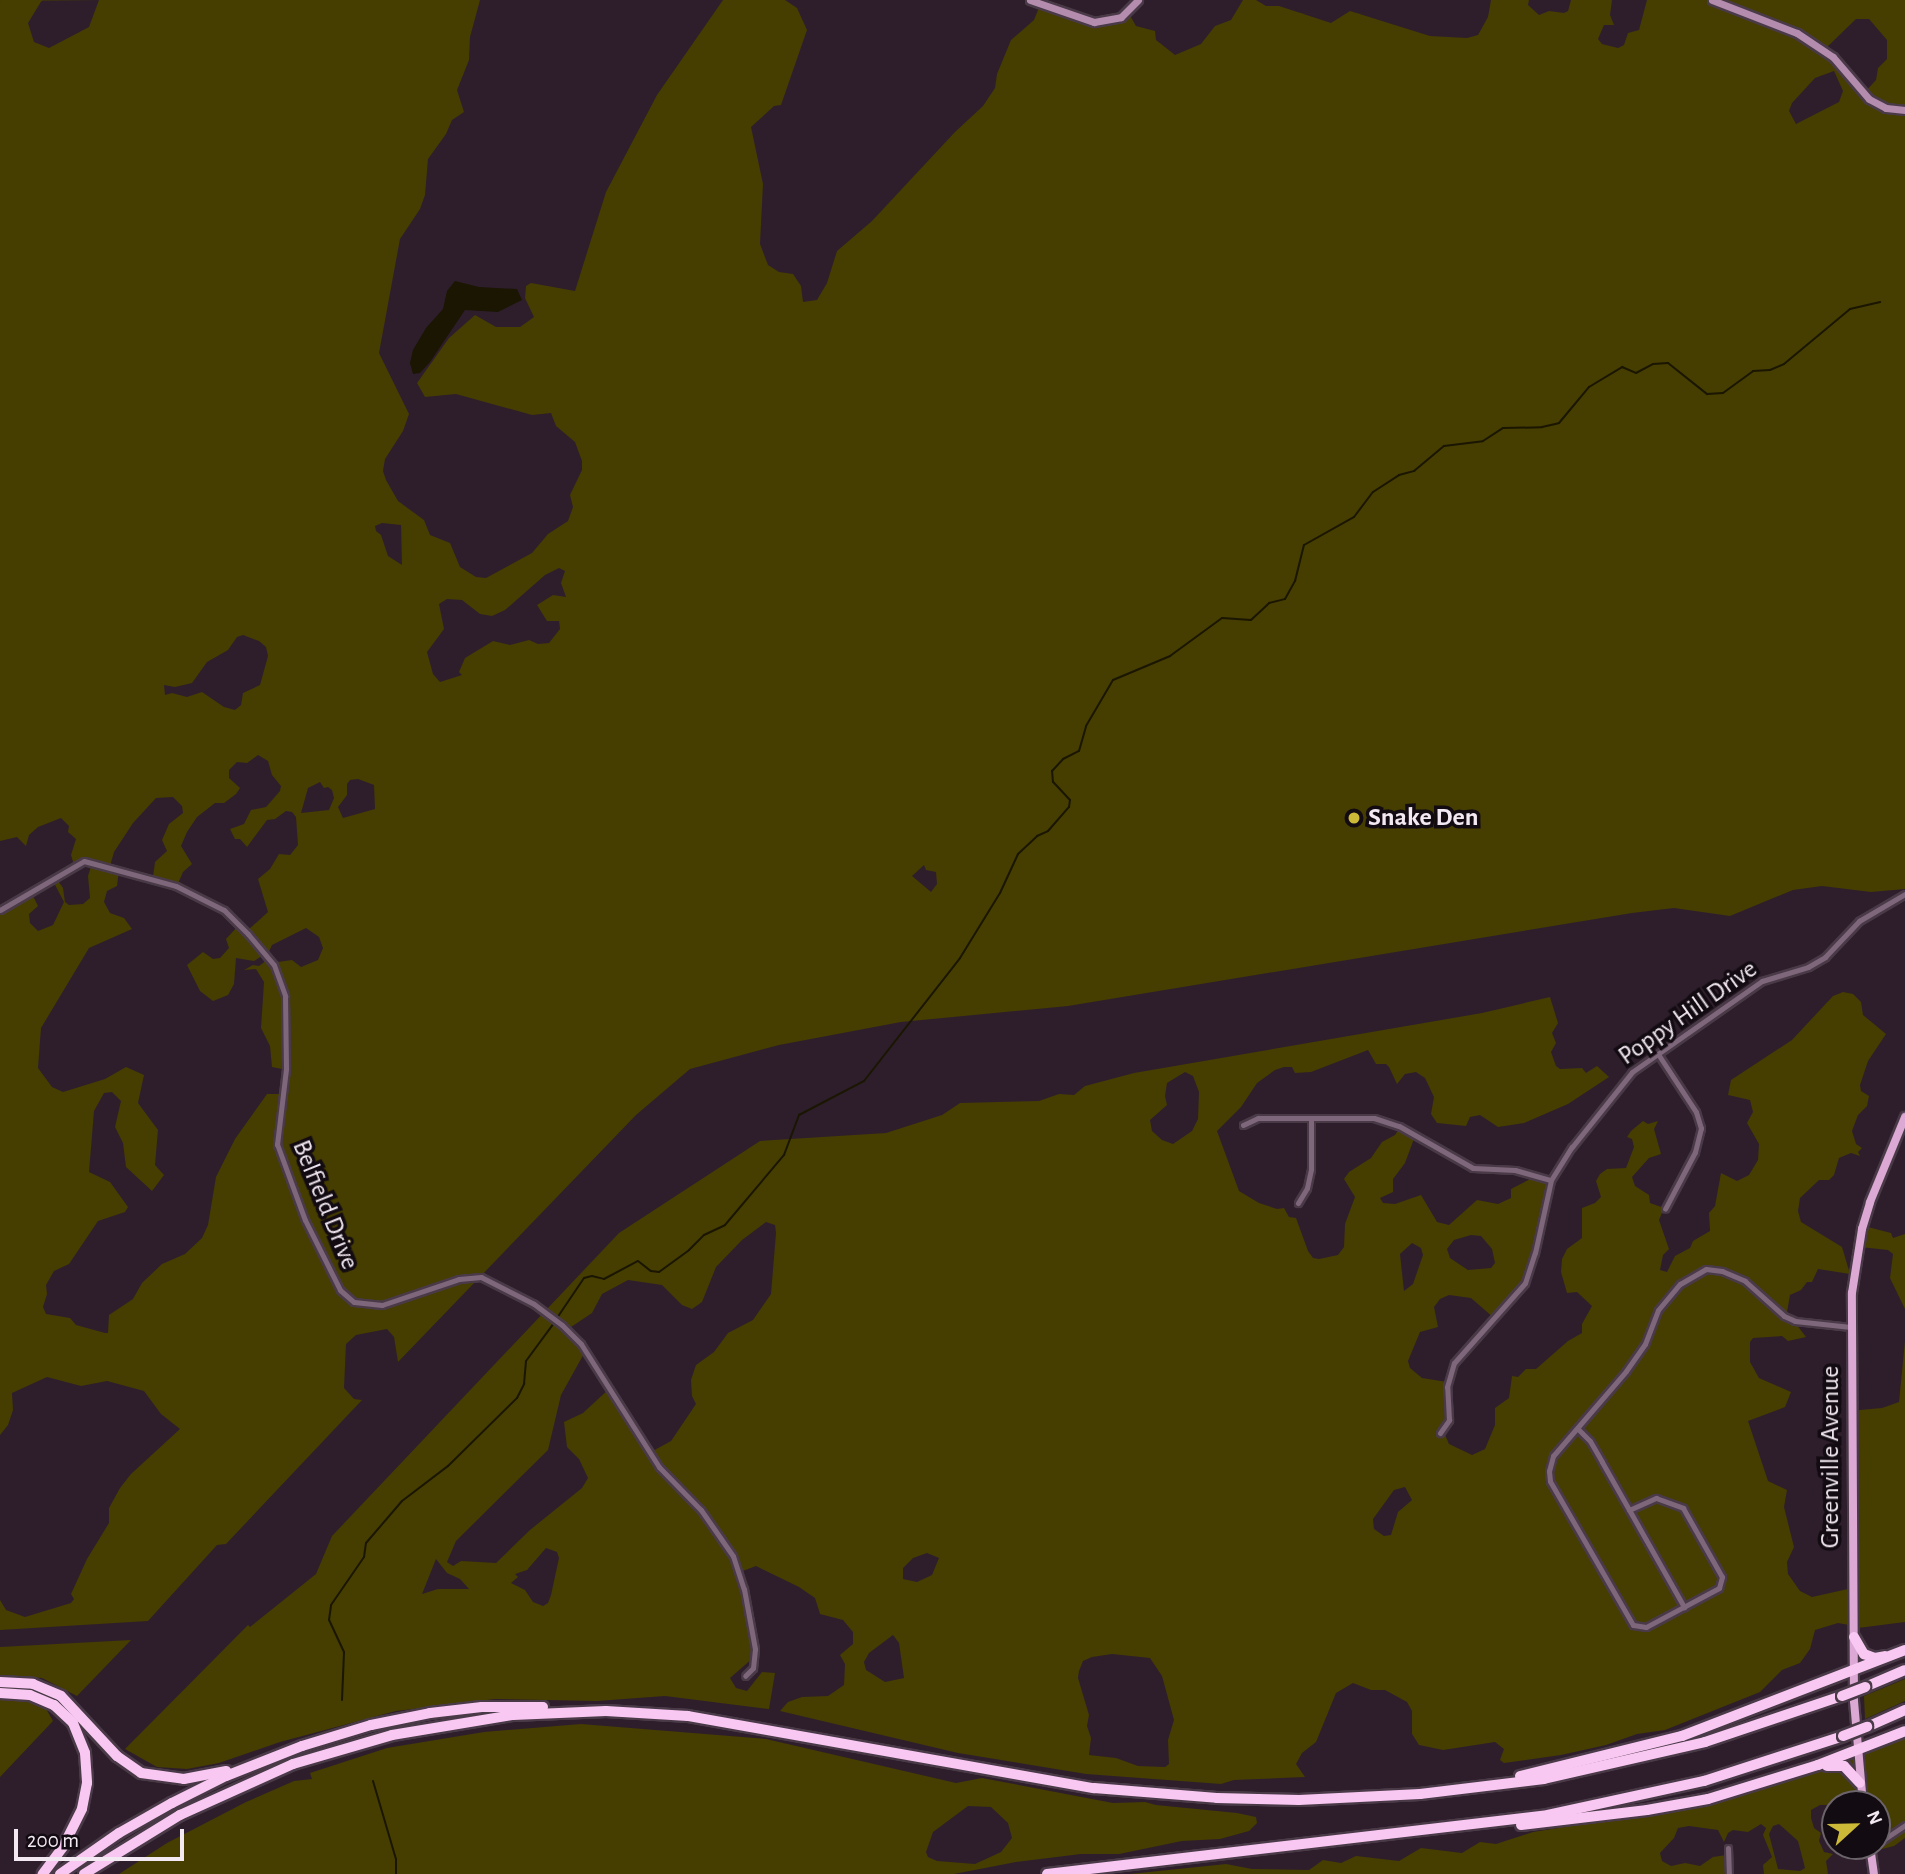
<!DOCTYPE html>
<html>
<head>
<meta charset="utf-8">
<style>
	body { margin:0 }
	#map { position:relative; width:1905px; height:1874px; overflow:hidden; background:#2e1e2c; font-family:"Alegreya Sans",sans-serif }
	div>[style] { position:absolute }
	.green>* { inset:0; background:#463d00 }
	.water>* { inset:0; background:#1a1601 }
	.stream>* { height:2px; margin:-1px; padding:0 1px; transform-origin:1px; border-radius:1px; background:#1a1601 }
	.roads { filter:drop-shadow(2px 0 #4a3a48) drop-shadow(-2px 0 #4a3a48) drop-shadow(0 2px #4a3a48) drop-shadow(0 -2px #4a3a48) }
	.street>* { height:5px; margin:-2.5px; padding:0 2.5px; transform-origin:2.5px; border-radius:2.5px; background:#7f677b }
	.secondary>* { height:7px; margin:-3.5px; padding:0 3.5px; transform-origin:3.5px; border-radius:3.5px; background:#b38cae }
	.primary>* { height:8px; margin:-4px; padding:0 4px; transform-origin:4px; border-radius:4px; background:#dba9d4 }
	.highway>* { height:10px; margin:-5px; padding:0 5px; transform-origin:5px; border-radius:5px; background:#f9c8f2 }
	.bridges { filter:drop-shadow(2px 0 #4a3a48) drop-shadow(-2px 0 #4a3a48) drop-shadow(0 2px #4a3a48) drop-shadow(0 -2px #4a3a48) }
	.highway-bridge>* { height:10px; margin:-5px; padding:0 5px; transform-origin:5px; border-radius:5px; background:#f9c8f2 }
	.dots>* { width:19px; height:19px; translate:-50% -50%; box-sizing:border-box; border:4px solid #120b11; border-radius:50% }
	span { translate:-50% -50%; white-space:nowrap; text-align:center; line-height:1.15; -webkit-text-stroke:7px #120b11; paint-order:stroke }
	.poi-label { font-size:26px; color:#f3e9f2; font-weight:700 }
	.left { translate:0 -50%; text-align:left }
	.street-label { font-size:26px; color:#f3e9f2 }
	.north { position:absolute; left:1821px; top:1790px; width:70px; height:70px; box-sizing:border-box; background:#120b11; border:2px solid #6c646b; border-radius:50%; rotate:68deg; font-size:19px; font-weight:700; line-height:28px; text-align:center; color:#f3e9f2 }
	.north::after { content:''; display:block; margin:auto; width:24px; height:32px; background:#cdb938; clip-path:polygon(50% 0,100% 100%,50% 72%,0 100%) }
	.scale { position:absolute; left:14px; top:1829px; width:170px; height:32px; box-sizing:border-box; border:4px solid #f3e9f2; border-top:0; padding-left:9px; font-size:21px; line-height:24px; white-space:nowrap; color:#f3e9f2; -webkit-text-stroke:5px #120b11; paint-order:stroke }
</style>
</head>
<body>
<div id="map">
	<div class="green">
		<div style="clip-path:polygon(evenodd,0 0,42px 0,28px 23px,34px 42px,49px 48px,89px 27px,99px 0,480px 0,470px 37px,469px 60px,457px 90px,464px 112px,452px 120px,446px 134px,428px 159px,425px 195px,420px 209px,400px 239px,379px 353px,409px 414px,403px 431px,385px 459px,383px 471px,386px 480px,398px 501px,424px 520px,430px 535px,450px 543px,460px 567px,476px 577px,486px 578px,532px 553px,548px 534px,568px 521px,573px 507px,570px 495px,582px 470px,582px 461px,575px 442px,556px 426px,551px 413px,532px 415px,456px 394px,425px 397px,417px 383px,449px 338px,475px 315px,496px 327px,520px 327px,534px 317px,525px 298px,526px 286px,531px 283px,575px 291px,606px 192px,657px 95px,723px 0,785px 0,797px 8px,807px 30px,781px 105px,774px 106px,751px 127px,763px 184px,760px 244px,768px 265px,779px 272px,793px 274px,801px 286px,803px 302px,817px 300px,827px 283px,837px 251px,872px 221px,955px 132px,983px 106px,995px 88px,997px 74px,1011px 40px,1034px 20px,1040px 5px,1088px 21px,1128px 12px,1136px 26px,1155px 31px,1156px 40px,1175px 55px,1201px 44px,1215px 26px,1231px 20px,1243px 0,1256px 0,1266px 6px,1279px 6px,1331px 23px,1350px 11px,1430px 36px,1467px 38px,1478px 35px,1488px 17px,1491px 0,1529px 0,1528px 5px,1539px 15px,1549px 11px,1564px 13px,1568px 11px,1571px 0,1612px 0,1610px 15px,1614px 25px,1604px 25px,1598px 39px,1602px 44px,1618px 48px,1624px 45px,1628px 33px,1639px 30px,1647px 0,1905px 0,1905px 889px,1871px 892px,1822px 886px,1793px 890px,1730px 916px,1674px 908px,1632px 913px,1068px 1006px,901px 1022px,779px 1045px,690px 1069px,636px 1115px,398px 1362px,394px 1337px,387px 1329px,356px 1335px,346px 1344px,344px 1388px,354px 1399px,362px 1400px,226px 1544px,217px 1545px,148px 1621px,0 1630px,0 1600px,6px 1610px,25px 1617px,71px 1603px,74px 1599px,71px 1594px,87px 1559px,109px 1523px,109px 1508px,120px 1488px,131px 1474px,180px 1429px,161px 1414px,144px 1391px,107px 1381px,81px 1386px,47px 1377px,12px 1393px,13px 1410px,8px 1425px,0 1435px,0 911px,31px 892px,38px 906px,29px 914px,30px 923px,38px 931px,53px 925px,64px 902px,52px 879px,56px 878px,63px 888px,65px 902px,69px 905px,83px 904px,90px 898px,88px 876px,92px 863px,74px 865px,71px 855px,76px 839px,68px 832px,69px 826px,61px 818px,38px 827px,29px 835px,26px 846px,17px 837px,0 841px,0 0,1856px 19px,1869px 19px,1887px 40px,1887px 59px,1878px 68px,1876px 80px,1865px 92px,1825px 49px,1856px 19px,0 0,1834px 71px,1843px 91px,1839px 102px,1796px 124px,1789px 111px,1792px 103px,1815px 78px,1834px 71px,0 0,382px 523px,401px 525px,402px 565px,388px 556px,381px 535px,376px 531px,375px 526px,382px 523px,0 0,559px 568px,565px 571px,561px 583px,566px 597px,553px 595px,537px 605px,547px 621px,559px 621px,560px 629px,549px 643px,538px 644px,529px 640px,510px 645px,493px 641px,465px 658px,459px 672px,462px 675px,440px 682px,433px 674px,427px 652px,444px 629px,439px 604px,447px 599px,462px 600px,480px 614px,492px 616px,505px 610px,545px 575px,559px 568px,0 0,243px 635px,259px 641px,266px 647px,268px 656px,260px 685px,243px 693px,241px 705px,235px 710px,224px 707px,202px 692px,187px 697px,172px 693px,165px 695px,164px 685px,175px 687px,192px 683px,207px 662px,228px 650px,237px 637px,243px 635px,0 0,258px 755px,268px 761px,272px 775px,281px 786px,280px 791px,266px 807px,251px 810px,244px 824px,230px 829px,235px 839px,240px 839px,247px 847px,267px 820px,275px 819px,286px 811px,292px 812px,296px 817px,298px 845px,290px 855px,279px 854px,270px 869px,258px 879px,268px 912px,247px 931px,238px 926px,226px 939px,229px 948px,220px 958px,213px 959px,203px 952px,187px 965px,200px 991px,213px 1001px,228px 995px,234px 984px,236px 958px,254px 961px,265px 954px,267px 960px,259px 966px,253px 965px,244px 970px,256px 969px,264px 982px,261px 1028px,270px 1046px,272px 1067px,287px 1070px,281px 1094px,267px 1094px,235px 1139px,216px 1177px,208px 1225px,202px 1238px,185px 1254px,162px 1264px,142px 1283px,133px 1299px,109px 1315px,108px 1333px,105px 1333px,76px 1325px,70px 1318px,46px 1314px,43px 1307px,47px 1294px,46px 1285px,54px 1271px,69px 1264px,98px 1221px,125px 1212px,128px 1207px,110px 1182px,89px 1172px,94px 1111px,104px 1093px,112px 1092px,121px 1101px,115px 1127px,123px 1143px,126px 1167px,152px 1191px,164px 1175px,155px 1165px,158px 1130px,138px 1103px,144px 1075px,126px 1067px,105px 1079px,63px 1092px,52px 1087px,38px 1068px,41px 1028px,89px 948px,132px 929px,124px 918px,110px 913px,104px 902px,107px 891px,117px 886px,119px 870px,110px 866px,114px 852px,133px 823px,156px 798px,173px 797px,182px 806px,183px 813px,169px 824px,162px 840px,167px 851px,155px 862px,153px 877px,177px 886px,183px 872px,192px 864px,181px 846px,187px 832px,197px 817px,215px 803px,224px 803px,236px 794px,240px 788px,229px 778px,229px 770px,237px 762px,247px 763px,258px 755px,0 0,358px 779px,374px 785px,375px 809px,343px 818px,338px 807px,347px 795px,347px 784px,350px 780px,358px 779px,0 0,320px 782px,324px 788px,328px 787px,332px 790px,334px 798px,329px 810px,301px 813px,308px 788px,320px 782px,0 0,924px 865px,926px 870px,936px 872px,937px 884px,931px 892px,912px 876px,924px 865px,0 0,306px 928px,319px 937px,323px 948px,318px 960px,301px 967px,292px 960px,278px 962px,267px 956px,272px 945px,306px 928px)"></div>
		<div style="clip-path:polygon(evenodd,1843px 992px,1853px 994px,1861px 1002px,1863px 1015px,1886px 1034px,1868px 1061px,1860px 1085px,1861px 1091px,1869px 1096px,1867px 1106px,1858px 1115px,1852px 1131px,1856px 1144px,1862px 1148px,1858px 1152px,1860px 1156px,1851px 1153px,1839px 1158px,1834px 1175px,1829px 1180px,1819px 1180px,1800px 1198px,1798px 1211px,1801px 1222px,1842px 1247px,1850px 1274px,1818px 1269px,1812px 1282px,1807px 1282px,1801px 1290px,1790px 1295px,1787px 1312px,1806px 1337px,1788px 1341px,1782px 1336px,1753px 1338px,1750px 1342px,1750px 1362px,1759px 1378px,1791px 1392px,1785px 1407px,1748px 1421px,1768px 1481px,1787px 1490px,1784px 1507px,1794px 1547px,1787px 1562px,1788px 1574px,1800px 1591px,1812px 1597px,1848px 1589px,1849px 1411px,1882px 1408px,1899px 1402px,1905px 1341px,1905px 1622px,1850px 1629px,1849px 1625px,1838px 1623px,1815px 1630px,1810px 1649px,1800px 1663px,1782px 1670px,1760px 1692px,1665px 1730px,1637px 1734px,1606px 1745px,1561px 1755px,1504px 1763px,1500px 1760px,1504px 1749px,1495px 1742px,1443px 1750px,1419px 1745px,1412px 1734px,1412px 1711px,1407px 1702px,1385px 1690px,1371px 1690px,1353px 1683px,1336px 1693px,1316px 1742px,1302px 1753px,1296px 1764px,1305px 1777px,1234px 1780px,1221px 1784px,1086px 1774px,958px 1753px,780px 1711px,788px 1702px,802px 1697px,828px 1696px,844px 1685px,845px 1664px,840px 1655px,853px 1644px,853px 1632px,843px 1620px,820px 1614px,815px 1598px,799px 1587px,756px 1566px,740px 1572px,755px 1651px,753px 1658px,730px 1678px,736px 1688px,747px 1691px,762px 1672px,775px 1673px,769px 1709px,665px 1696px,597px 1701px,495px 1699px,396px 1711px,280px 1742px,219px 1763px,187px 1769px,157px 1767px,125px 1749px,248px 1625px,250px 1627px,316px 1574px,332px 1536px,619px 1233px,760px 1141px,886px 1133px,942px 1115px,960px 1103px,1039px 1101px,1059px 1094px,1074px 1095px,1085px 1086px,1134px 1073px,1482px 1013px,1550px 997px,1558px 1023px,1552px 1033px,1556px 1043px,1551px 1052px,1556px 1066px,1560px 1069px,1582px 1068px,1586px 1073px,1597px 1066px,1609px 1077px,1568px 1104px,1524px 1123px,1498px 1127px,1480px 1115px,1470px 1117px,1466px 1126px,1437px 1123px,1431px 1114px,1434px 1097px,1425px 1078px,1416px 1072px,1405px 1074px,1397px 1084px,1389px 1067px,1386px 1064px,1376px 1064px,1368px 1050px,1311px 1072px,1295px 1073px,1292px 1067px,1284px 1067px,1275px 1070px,1257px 1083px,1241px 1107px,1217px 1131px,1239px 1191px,1259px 1203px,1277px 1209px,1284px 1208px,1289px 1217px,1296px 1218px,1308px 1251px,1313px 1258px,1319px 1259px,1338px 1255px,1344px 1247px,1345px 1224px,1355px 1197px,1344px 1179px,1349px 1172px,1371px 1158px,1382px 1142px,1395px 1135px,1401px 1126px,1415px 1136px,1405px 1163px,1393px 1179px,1393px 1192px,1380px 1198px,1383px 1203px,1395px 1204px,1421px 1195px,1437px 1222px,1449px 1225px,1477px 1200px,1498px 1204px,1511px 1198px,1511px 1189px,1536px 1176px,1548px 1180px,1528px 1271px,1517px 1292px,1494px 1318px,1471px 1298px,1449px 1295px,1440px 1299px,1434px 1307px,1438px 1327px,1420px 1332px,1408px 1361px,1410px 1368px,1422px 1378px,1447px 1382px,1449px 1422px,1443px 1430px,1449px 1444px,1472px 1455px,1485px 1449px,1495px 1425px,1495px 1408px,1509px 1398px,1512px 1376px,1518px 1377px,1526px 1369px,1536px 1369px,1568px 1341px,1582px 1333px,1582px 1324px,1592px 1306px,1577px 1292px,1567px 1293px,1561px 1272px,1562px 1259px,1567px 1249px,1582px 1238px,1582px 1208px,1595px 1203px,1601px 1197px,1596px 1181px,1600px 1174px,1607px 1169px,1626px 1168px,1634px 1147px,1632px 1139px,1627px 1137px,1631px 1131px,1643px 1121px,1648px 1124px,1658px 1121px,1654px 1129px,1661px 1154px,1649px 1158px,1632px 1177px,1635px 1186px,1649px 1195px,1650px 1203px,1664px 1208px,1659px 1220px,1669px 1249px,1663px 1255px,1660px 1270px,1667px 1272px,1675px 1256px,1690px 1248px,1693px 1241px,1710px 1231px,1709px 1213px,1715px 1206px,1721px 1173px,1737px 1181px,1749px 1175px,1758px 1160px,1759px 1144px,1747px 1123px,1753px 1112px,1750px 1100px,1728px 1095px,1731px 1080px,1792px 1040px,1833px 996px,1843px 992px,1185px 1072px,1193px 1076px,1199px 1092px,1198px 1119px,1192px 1131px,1173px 1144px,1162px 1140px,1152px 1131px,1150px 1120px,1167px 1105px,1165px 1096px,1167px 1083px,1185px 1072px,1843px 992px,766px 1222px,775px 1225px,776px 1233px,771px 1294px,753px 1320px,728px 1333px,714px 1352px,696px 1365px,691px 1380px,692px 1396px,696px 1404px,671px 1441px,651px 1452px,610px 1388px,583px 1413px,564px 1422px,567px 1447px,579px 1459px,588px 1478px,582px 1488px,530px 1530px,496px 1563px,461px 1561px,453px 1566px,447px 1562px,456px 1541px,548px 1450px,561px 1395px,586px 1350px,568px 1329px,592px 1313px,602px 1294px,628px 1280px,662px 1285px,682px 1305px,692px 1309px,702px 1302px,716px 1267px,742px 1240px,766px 1222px,1843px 992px,1471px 1235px,1481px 1236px,1492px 1249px,1495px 1263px,1491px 1268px,1468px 1270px,1450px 1258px,1447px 1249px,1454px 1240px,1471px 1235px,1843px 992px,1412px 1243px,1421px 1248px,1423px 1255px,1413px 1284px,1404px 1291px,1400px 1254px,1412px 1243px,1843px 992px,1405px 1487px,1412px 1500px,1398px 1512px,1391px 1535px,1384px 1536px,1374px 1529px,1373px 1519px,1394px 1490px,1405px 1487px,1843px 992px,546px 1548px,557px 1552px,559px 1558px,551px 1595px,548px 1603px,543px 1606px,533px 1602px,525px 1590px,511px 1583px,518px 1577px,515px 1574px,527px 1570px,546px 1548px,1843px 992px,927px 1553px,939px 1558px,932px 1575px,917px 1582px,903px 1579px,903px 1568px,913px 1558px,927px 1553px,1843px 992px,436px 1559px,447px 1573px,460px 1579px,469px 1589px,438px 1589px,422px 1594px,436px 1559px,1843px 992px,893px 1635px,899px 1643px,904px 1678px,885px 1682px,866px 1670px,864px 1662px,869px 1653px,893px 1635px,1843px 992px,1112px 1654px,1150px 1658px,1162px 1676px,1174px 1720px,1168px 1740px,1169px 1764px,1165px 1767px,1138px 1766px,1116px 1758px,1089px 1755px,1091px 1738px,1087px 1726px,1089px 1715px,1078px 1678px,1079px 1671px,1083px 1661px,1092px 1657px,1112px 1654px)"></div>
		<div style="clip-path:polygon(1864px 1226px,1891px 1233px,1893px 1238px,1905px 1234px,1905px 1309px,1890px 1278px,1893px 1254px,1888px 1250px,1860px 1247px)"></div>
		<div style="clip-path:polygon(131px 1640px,77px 1696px,42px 1678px,0 1675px,0 1647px)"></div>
		<div style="clip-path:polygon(1905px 1679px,1905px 1701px,1865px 1719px,1864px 1696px)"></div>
		<div style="clip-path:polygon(0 1698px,33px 1701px,45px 1707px,53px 1721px,0 1777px)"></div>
		<div style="clip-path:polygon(evenodd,581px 1724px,766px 1739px,956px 1783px,982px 1778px,1113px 1803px,1145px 1802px,1156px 1805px,1237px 1813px,1256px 1817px,1257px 1823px,1249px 1831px,1220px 1839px,1182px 1841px,1119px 1854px,1081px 1854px,1016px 1862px,954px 1874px,119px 1874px,167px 1843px,246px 1802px,294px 1781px,312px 1779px,310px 1773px,387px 1748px,484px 1732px,581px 1724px,968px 1806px,991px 1807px,1008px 1823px,1012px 1838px,1001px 1852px,975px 1864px,937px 1861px,928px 1857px,926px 1852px,933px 1832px,968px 1806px)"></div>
		<div style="clip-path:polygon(evenodd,1905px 1727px,1905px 1838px,1894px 1846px,1874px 1851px,1866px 1846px,1877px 1846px,1877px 1804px,1820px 1805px,1811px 1810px,1811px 1818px,1814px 1828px,1821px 1833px,1819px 1841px,1824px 1852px,1833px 1854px,1826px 1861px,1828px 1874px,1764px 1874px,1763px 1865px,1772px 1857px,1763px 1835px,1766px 1828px,1761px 1824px,1748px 1832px,1733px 1830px,1728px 1833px,1724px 1842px,1718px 1830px,1689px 1826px,1678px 1828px,1674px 1838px,1660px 1853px,1662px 1861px,1671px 1866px,1685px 1863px,1700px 1866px,1713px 1857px,1727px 1855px,1727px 1874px,1130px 1874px,1226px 1864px,1252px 1869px,1309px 1870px,1323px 1860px,1341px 1863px,1356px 1856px,1399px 1861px,1421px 1848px,1462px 1853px,1480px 1842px,1496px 1844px,1533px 1832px,1601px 1821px,1715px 1793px,1777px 1774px,1905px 1727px,1779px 1824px,1798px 1841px,1805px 1868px,1800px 1871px,1778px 1869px,1769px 1834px,1773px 1826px,1779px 1824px)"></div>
	</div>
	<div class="water">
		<div style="clip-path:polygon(455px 281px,479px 287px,517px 289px,522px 300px,498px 312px,465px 310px,430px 362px,420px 373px,413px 374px,410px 363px,413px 350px,426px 328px,443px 309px,447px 291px)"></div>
	</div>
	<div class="stream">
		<div style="left:557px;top:1318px;width:48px;rotate:-56deg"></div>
		<div style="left:584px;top:1278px;width:8px;rotate:-14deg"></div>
		<div style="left:592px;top:1276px;width:12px;rotate:14deg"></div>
		<div style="left:604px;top:1279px;width:38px;rotate:-28deg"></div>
		<div style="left:638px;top:1261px;width:16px;rotate:38deg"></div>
		<div style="left:651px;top:1271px;width:8px;rotate:7deg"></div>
		<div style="left:659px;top:1272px;width:37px;rotate:-36deg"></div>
		<div style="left:689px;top:1250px;width:21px;rotate:-45deg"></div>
		<div style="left:704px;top:1235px;width:23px;rotate:-25deg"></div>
		<div style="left:725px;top:1225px;width:92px;rotate:-49.9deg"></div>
		<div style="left:784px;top:1155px;width:43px;rotate:-69.4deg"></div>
		<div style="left:799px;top:1115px;width:73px;rotate:-27.6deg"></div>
		<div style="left:864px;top:1081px;width:156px;rotate:-52deg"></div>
		<div style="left:960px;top:958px;width:76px;rotate:-58.4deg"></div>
		<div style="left:1000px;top:893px;width:43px;rotate:-65.2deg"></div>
		<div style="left:1018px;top:854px;width:26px;rotate:-43deg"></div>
		<div style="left:1037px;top:836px;width:12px;rotate:-24deg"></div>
		<div style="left:1048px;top:831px;width:32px;rotate:-49deg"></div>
		<div style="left:1069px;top:807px;width:7px;rotate:-82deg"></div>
		<div style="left:1070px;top:800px;width:25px;rotate:-133deg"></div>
		<div style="left:1053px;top:782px;width:11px;rotate:-95deg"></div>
		<div style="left:1052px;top:771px;width:16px;rotate:-47deg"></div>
		<div style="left:1063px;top:759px;width:18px;rotate:-27deg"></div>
		<div style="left:1079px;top:751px;width:26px;rotate:-74deg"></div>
		<div style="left:1086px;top:726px;width:53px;rotate:-59.6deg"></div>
		<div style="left:1113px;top:680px;width:62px;rotate:-22.8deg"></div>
		<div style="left:1170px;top:656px;width:64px;rotate:-36.2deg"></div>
		<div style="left:1222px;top:618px;width:29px;rotate:4deg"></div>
		<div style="left:1251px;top:620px;width:25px;rotate:-43deg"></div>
		<div style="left:1269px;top:603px;width:16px;rotate:-14deg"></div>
		<div style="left:1285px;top:599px;width:21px;rotate:-61deg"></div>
		<div style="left:1295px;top:581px;width:37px;rotate:-76deg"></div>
		<div style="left:1304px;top:545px;width:57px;rotate:-29.2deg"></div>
		<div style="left:1354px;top:517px;width:31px;rotate:-53deg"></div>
		<div style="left:1373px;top:492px;width:31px;rotate:-33deg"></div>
		<div style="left:1399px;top:475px;width:16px;rotate:-15deg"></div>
		<div style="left:1414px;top:471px;width:39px;rotate:-40deg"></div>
		<div style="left:1444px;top:446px;width:39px;rotate:-7deg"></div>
		<div style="left:1483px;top:441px;width:24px;rotate:-33deg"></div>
		<div style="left:1503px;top:428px;width:39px;rotate:-1deg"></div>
		<div style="left:1542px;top:427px;width:17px;rotate:-13deg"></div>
		<div style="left:1559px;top:423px;width:47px;rotate:-50.2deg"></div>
		<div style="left:1589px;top:387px;width:39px;rotate:-31deg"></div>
		<div style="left:1622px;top:367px;width:15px;rotate:23deg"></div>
		<div style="left:1636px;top:373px;width:19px;rotate:-28deg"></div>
		<div style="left:1653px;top:364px;width:15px;rotate:-4deg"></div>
		<div style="left:1668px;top:363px;width:50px;rotate:38.5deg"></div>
		<div style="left:1707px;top:394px;width:16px;rotate:-4deg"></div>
		<div style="left:1723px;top:393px;width:37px;rotate:-36deg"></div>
		<div style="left:1753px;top:371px;width:17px;rotate:-3deg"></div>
		<div style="left:1770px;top:370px;width:15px;rotate:-23deg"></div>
		<div style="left:1784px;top:364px;width:86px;rotate:-39.8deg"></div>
		<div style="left:1850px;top:309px;width:31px;rotate:-13deg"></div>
		<div style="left:342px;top:1700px;width:48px;rotate:-87.6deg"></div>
		<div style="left:344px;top:1652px;width:35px;rotate:-115deg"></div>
		<div style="left:329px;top:1620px;width:15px;rotate:-82deg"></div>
		<div style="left:331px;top:1605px;width:58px;rotate:-55.5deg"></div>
		<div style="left:364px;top:1557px;width:14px;rotate:-82deg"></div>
		<div style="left:366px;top:1543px;width:55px;rotate:-49.4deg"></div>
		<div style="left:402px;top:1501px;width:58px;rotate:-37.3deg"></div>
		<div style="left:448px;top:1466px;width:97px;rotate:-44.6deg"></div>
		<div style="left:517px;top:1398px;width:16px;rotate:-63deg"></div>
		<div style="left:524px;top:1384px;width:23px;rotate:-85deg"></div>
		<div style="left:526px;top:1361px;width:47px;rotate:-53.6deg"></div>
		<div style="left:373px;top:1781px;width:81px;rotate:73.6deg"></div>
		<div style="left:396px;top:1859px;width:15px;rotate:90deg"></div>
	</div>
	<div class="roads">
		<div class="street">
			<div style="left:0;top:910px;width:97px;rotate:-30.3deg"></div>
			<div style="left:84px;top:861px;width:95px;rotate:15.2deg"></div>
			<div style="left:176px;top:886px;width:54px;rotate:26.6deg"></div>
			<div style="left:224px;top:910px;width:34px;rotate:45deg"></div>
			<div style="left:248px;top:934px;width:40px;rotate:50deg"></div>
			<div style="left:274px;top:965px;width:33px;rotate:70deg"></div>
			<div style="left:285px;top:996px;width:73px;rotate:89.2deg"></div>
			<div style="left:286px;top:1069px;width:76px;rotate:96.8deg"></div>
			<div style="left:277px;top:1144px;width:81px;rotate:69.8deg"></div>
			<div style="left:305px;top:1220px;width:78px;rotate:63.4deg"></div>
			<div style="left:340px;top:1290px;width:18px;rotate:41deg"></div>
			<div style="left:354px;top:1302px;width:28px;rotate:6deg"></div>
			<div style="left:382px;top:1305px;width:81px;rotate:-18.7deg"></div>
			<div style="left:459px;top:1279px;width:22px;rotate:-5deg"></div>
			<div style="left:481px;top:1277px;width:59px;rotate:27deg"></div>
			<div style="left:534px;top:1304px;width:35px;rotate:37deg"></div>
			<div style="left:562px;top:1325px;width:27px;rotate:45deg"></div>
			<div style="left:581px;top:1344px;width:146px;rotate:57.6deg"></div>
			<div style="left:659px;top:1467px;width:60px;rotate:45.7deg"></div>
			<div style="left:701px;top:1510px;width:56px;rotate:55.2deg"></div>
			<div style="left:733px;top:1556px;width:35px;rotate:72deg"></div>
			<div style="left:744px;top:1589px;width:61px;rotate:79.6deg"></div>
			<div style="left:755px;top:1649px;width:19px;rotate:96deg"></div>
			<div style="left:753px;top:1668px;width:11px;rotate:135deg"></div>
			<div style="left:1658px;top:1054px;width:69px;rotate:56.8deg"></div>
			<div style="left:1696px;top:1112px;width:17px;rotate:73deg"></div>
			<div style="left:1701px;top:1128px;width:25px;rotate:104deg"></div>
			<div style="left:1695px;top:1152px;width:64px;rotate:117.8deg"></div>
			<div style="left:1243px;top:1125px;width:17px;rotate:-25deg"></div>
			<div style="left:1258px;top:1118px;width:116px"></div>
			<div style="left:1374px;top:1118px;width:26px;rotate:18deg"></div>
			<div style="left:1399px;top:1126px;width:85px;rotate:29.6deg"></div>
			<div style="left:1473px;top:1168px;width:42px;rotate:2.7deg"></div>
			<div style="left:1515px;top:1170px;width:37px;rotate:16deg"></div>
			<div style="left:1298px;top:1203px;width:17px;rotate:-59deg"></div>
			<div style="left:1307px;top:1188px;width:19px;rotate:-78deg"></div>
			<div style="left:1311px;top:1169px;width:51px;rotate:-90deg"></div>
			<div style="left:1578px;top:1429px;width:17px;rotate:45deg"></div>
			<div style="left:1590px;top:1441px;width:24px;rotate:60deg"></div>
			<div style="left:1602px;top:1462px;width:167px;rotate:60.5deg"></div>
			<div style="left:1440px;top:1433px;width:16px;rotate:-55deg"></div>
			<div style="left:1449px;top:1420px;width:33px;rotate:-93deg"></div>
			<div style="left:1447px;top:1387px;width:25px;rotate:-74deg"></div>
			<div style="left:1454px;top:1363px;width:107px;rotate:-48.4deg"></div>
			<div style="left:1525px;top:1283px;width:32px;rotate:-72deg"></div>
			<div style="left:1535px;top:1253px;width:75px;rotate:-77.6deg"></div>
			<div style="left:1551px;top:1180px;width:39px;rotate:-58deg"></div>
			<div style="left:1572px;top:1147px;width:96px;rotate:-51.3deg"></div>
			<div style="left:1632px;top:1072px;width:159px;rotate:-35deg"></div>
			<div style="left:1762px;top:981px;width:48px;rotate:-16.9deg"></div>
			<div style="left:1808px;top:967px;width:20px;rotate:-30deg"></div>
			<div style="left:1825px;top:957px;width:50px;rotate:-46.6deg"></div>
			<div style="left:1859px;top:921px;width:53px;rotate:-30.4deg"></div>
			<div style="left:1629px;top:1510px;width:30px;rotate:-24deg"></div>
			<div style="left:1656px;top:1498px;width:29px;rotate:20deg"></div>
			<div style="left:1683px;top:1508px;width:79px;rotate:60.5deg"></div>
			<div style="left:1722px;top:1577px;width:11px;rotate:105deg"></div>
			<div style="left:1719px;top:1588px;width:83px;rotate:151.9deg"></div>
			<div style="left:1646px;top:1627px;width:13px;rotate:-171deg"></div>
			<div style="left:1633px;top:1625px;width:166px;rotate:-120deg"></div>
			<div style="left:1550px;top:1481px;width:10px;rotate:-96deg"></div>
			<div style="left:1549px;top:1471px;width:16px;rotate:-75deg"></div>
			<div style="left:1553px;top:1456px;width:112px;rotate:-49.3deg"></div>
			<div style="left:1626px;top:1371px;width:33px;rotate:-55deg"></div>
			<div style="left:1645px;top:1344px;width:36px;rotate:-69deg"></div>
			<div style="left:1658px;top:1310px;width:34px;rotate:-50deg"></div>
			<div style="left:1680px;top:1284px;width:30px;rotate:-30deg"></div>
			<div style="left:1706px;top:1269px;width:16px;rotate:7deg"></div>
			<div style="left:1722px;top:1271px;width:25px;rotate:23deg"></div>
			<div style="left:1745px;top:1281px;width:52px;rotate:41.9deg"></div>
			<div style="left:1784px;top:1316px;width:12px;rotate:24deg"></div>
			<div style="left:1795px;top:1321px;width:56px;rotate:6.1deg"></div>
			<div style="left:1877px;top:1844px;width:34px;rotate:-34deg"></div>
			<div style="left:1728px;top:1848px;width:26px;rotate:88deg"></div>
		</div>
		<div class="secondary">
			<div style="left:1030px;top:0;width:68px;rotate:19deg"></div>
			<div style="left:1094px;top:22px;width:27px;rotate:-10deg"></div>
			<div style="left:1121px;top:17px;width:24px;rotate:-45deg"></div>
			<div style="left:1712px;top:0;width:91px;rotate:21.2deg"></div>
			<div style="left:1797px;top:33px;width:43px;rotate:33.7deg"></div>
			<div style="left:1833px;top:57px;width:55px;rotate:49.4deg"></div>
			<div style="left:1869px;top:99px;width:19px;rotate:28deg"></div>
			<div style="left:1886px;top:108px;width:19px;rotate:6deg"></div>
		</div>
		<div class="primary">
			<div style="left:1863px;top:1804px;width:103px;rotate:-95deg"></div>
			<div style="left:1854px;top:1701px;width:408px;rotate:-90.3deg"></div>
			<div style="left:1852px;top:1293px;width:65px;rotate:-81.1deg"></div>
			<div style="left:1862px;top:1229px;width:28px;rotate:-73deg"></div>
			<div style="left:1870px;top:1202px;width:92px;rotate:-67.6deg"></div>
			<div style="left:1870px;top:1846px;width:28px;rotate:82deg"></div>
		</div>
		<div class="highway">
			<div style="left:1854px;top:1637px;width:20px;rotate:60deg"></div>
			<div style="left:1864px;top:1654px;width:12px;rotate:20deg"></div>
			<div style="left:1875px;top:1658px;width:10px;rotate:-11deg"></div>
			<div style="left:0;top:1682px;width:33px;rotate:3deg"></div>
			<div style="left:33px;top:1684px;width:30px;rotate:23deg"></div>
			<div style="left:61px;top:1696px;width:82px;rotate:47deg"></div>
			<div style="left:117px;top:1756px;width:29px;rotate:35deg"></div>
			<div style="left:141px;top:1773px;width:43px;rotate:7.9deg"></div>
			<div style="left:184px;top:1779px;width:43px;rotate:-10.8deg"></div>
			<div style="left:1865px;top:1687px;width:43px;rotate:-23deg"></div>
			<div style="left:0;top:1693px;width:30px;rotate:4deg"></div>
			<div style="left:30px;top:1695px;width:26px;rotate:23deg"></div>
			<div style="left:54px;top:1705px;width:26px;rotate:43deg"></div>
			<div style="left:73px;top:1723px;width:32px;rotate:68deg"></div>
			<div style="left:85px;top:1753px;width:30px;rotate:86deg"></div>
			<div style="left:87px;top:1783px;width:26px;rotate:101deg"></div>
			<div style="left:82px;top:1809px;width:42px;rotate:116.6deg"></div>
			<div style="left:63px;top:1847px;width:34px;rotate:127deg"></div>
			<div style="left:1867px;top:1727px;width:42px;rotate:-24.1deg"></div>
			<div style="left:1827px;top:1766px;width:17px"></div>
			<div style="left:1844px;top:1766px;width:23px;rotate:47deg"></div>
			<div style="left:1520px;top:1776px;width:167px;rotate:-13.9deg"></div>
			<div style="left:1682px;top:1736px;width:239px;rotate:-21.1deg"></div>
			<div style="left:1521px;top:1825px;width:127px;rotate:-6.8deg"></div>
			<div style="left:1647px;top:1810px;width:62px;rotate:-10.2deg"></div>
			<div style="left:1708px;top:1799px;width:115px;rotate:-17.2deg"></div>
			<div style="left:1818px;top:1765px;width:93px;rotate:-21.3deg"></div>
			<div style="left:60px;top:1874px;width:72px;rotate:-34.8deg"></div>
			<div style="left:119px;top:1833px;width:61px;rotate:-29.5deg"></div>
			<div style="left:172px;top:1803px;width:60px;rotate:-26.6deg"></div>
			<div style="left:226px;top:1776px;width:82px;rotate:-21.5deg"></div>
			<div style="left:302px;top:1746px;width:72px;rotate:-16.9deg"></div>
			<div style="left:371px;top:1725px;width:60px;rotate:-11.5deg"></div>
			<div style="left:430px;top:1713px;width:52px;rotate:-6.6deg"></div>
			<div style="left:482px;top:1707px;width:61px"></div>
			<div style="left:84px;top:1874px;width:113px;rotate:-31.6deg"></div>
			<div style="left:180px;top:1815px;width:124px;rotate:-24.3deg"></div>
			<div style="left:293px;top:1764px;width:103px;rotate:-16.3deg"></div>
			<div style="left:392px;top:1735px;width:123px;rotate:-9.4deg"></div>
			<div style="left:513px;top:1715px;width:93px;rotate:-2.5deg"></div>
			<div style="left:606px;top:1711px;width:82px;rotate:3.5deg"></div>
			<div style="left:688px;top:1716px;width:412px;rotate:10.1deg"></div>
			<div style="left:1094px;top:1788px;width:123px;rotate:4.6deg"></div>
			<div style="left:1217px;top:1798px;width:82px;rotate:1.4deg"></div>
			<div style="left:1299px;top:1800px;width:121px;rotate:-2.8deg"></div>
			<div style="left:1420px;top:1794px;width:125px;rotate:-6.9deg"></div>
			<div style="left:1544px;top:1779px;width:165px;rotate:-12.9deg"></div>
			<div style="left:1705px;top:1742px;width:145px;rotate:-18.6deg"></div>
			<div style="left:1047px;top:1874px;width:499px;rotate:-6.7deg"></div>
			<div style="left:1543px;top:1816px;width:165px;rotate:-12.3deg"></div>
			<div style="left:1704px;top:1781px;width:146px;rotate:-17.9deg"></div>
		</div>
	</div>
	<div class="bridges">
		<div class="highway-bridge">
			<div style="left:1842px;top:1696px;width:25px;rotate:-21deg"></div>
			<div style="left:1843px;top:1736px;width:26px;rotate:-21deg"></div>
		</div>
	</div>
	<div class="dots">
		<div style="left:1354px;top:818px;background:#cdb938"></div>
	</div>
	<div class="poi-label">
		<span class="left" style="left:1368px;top:818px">Snake Den</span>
	</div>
	<div class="street-label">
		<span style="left:1688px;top:1013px;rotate:-35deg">Poppy Hill Drive</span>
		<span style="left:325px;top:1205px;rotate:68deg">Belfield Drive</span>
		<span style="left:1831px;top:1457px;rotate:-90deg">Greenville Avenue</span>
	</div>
	<div class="north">N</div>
	<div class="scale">200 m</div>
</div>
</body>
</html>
